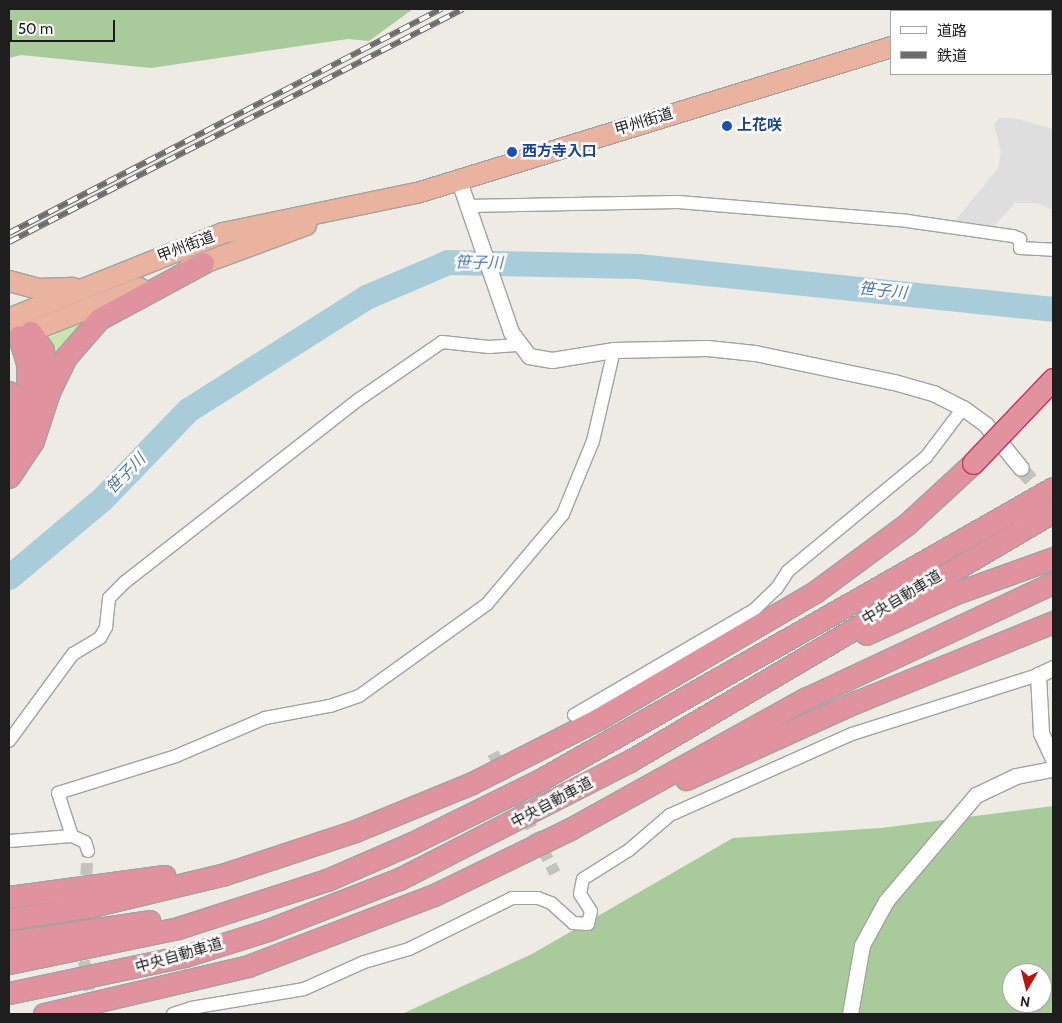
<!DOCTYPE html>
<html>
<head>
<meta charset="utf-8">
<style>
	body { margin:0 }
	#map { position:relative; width:1062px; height:1023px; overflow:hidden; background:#eeebe5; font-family:Cabin,"Noto Sans JP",sans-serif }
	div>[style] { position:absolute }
	.grass>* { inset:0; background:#c7e5ae }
	.forest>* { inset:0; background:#a9cb9c }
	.parking>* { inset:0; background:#dedede }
	.river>* { height:25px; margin:-12.5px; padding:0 12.5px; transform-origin:12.5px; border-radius:12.5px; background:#a8ccd9 }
	.minor-tunnel>* { height:12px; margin-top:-6px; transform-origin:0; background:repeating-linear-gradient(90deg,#c4c2bd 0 12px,transparent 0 18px) }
	.tertiary-tunnel>* { height:15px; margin-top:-7.5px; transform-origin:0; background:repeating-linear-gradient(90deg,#c4c2bd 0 15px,transparent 0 23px) }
	.roads { filter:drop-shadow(1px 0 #a2a2a2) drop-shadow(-1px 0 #a2a2a2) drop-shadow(0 1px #a2a2a2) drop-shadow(0 -1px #a2a2a2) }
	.minor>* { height:12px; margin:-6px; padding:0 6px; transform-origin:6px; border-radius:6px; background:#fff }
	.tertiary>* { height:15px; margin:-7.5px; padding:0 7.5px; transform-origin:7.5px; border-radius:7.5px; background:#fff }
	.trunk>* { height:20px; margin:-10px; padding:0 10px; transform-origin:10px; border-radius:10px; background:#eab3a0 }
	.motorway>* { height:21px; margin:-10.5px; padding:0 10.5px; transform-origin:10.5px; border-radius:10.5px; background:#e0929e }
	.rail>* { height:5.5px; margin-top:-2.75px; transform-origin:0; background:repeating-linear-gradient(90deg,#fff 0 11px,#6c6c6c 0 22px); box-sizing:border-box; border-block:1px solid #6c6c6c }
	.bridges { filter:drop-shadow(1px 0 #ce3161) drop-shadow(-1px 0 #ce3161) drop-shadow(0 1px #ce3161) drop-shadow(0 -1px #ce3161) }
	.motorway-bridge>* { height:21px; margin:-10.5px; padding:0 10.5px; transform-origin:10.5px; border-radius:10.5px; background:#e0929e }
	.dots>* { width:14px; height:14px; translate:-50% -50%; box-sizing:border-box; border:2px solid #fff; border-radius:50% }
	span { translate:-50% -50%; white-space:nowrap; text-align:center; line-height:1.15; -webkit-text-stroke:5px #fff; paint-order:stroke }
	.street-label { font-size:15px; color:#1e1e1e }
	.transit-label { font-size:15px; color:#164399; font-weight:700 }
	.left { translate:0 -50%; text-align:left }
	.water-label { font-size:16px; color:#5179a7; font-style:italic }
	.frame { position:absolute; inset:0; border:10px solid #1e1e1e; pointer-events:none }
	.legend { position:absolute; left:890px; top:10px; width:162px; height:65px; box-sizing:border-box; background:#fff; border:1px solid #a5a5a5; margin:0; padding:6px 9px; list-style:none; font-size:15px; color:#1e1e1e }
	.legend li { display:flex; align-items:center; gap:10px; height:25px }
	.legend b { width:25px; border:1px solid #a5a5a5 }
	.north { position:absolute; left:1002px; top:963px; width:50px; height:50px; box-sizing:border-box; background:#fff; border:1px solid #a5a5a5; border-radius:50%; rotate:188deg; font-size:14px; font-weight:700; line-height:20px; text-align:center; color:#1e1e1e }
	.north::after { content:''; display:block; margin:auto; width:18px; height:22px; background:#be140e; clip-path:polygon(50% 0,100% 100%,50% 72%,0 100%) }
	.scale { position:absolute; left:10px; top:20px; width:105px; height:22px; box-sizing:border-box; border:2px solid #1e1e1e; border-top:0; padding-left:6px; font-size:15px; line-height:18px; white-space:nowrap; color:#1e1e1e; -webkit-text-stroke:4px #fff; paint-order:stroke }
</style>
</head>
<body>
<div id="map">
	<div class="grass">
		<div style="clip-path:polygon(84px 322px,55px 360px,44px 339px)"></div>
	</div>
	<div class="forest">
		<div style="clip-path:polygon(9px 9px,413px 9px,369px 41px,348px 39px,151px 68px,21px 55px,9px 58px)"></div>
		<div style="clip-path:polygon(evenodd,1053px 806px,1053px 1014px,402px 1014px,532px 954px,733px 838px,881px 828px,1053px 806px,1012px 973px,1042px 973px,1042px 1003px,1012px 1003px,1012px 973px)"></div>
	</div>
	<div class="parking">
		<div style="clip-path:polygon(999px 118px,1014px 118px,1053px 129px,1053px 210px,1037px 203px,1015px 203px,986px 235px,951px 226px,998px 168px,1001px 152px,994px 125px)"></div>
	</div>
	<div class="river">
		<div style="left:9px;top:577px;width:121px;rotate:-40deg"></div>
		<div style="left:102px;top:499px;width:124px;rotate:-46deg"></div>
		<div style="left:188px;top:410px;width:211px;rotate:-32.4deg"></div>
		<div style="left:366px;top:297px;width:89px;rotate:-23.1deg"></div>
		<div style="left:448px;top:262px;width:190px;rotate:1.2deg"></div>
		<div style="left:638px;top:266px;width:417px;rotate:5.9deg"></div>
	</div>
	<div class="minor-tunnel">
		<div style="left:493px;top:753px;width:135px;rotate:62.7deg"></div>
		<div style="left:85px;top:893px;width:42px;rotate:-85.9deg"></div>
		<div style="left:81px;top:943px;width:72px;rotate:80.4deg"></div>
	</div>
	<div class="tertiary-tunnel">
		<div style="left:1021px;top:468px;width:43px;rotate:48.8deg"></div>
	</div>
	<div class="roads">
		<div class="minor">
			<div style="left:467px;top:206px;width:211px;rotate:-1.1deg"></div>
			<div style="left:678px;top:202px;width:230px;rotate:4.7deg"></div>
			<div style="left:907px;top:221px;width:107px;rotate:8.1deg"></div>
			<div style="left:1013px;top:236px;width:8px;rotate:23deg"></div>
			<div style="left:1020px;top:239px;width:9px;rotate:90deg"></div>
			<div style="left:1020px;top:248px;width:33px;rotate:3deg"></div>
			<div style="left:574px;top:715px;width:208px;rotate:-30.3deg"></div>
			<div style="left:754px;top:610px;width:32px;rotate:-44deg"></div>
			<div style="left:777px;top:588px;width:20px;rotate:-57deg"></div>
			<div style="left:788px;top:571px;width:179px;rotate:-39.6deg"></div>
			<div style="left:926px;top:457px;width:61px;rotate:-52.9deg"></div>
			<div style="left:9px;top:741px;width:108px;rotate:-53.7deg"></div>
			<div style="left:73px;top:654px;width:31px;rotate:-31deg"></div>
			<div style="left:100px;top:638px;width:13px;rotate:-61deg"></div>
			<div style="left:106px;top:627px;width:29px;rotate:-84deg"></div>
			<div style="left:109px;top:598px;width:23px;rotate:-45deg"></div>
			<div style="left:125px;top:582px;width:296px;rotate:-38deg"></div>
			<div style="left:358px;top:400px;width:102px;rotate:-34.6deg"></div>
			<div style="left:442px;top:342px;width:47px;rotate:6.1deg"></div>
			<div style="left:489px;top:347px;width:28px;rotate:-4deg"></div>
			<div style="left:9px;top:841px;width:63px;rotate:-4.5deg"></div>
			<div style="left:88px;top:851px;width:9px;rotate:-108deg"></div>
			<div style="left:85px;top:842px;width:14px;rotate:-155deg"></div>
			<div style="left:72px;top:836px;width:45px;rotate:-108deg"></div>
			<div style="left:58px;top:793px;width:124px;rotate:-17.4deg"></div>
			<div style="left:176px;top:756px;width:97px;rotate:-23.1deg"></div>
			<div style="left:265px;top:718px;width:66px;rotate:-10.5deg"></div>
			<div style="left:330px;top:706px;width:31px;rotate:-19deg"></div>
			<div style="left:359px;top:696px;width:158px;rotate:-35.7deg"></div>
			<div style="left:487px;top:604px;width:118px;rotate:-49.8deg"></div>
			<div style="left:563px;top:514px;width:79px;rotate:-67.7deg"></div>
			<div style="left:593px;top:441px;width:93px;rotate:-77deg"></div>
			<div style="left:173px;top:1014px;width:19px;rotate:-18deg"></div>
			<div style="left:191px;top:1008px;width:115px;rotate:-9.5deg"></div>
			<div style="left:304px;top:989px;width:66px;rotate:-24.2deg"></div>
			<div style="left:364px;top:962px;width:47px;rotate:-16.1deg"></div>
			<div style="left:409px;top:949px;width:115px;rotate:-26.3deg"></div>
			<div style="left:512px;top:898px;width:26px"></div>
			<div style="left:538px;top:898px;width:14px;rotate:21deg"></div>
			<div style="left:551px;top:903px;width:30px;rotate:42deg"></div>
			<div style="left:573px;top:923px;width:15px;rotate:4deg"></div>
			<div style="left:588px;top:924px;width:13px;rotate:-77deg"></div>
			<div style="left:591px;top:911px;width:20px;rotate:-123deg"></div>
			<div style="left:580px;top:894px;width:15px;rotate:-79deg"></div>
			<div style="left:583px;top:879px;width:54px;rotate:-32.2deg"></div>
			<div style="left:629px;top:850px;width:54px;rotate:-40.5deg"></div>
			<div style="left:670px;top:815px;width:199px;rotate:-24deg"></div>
			<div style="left:852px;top:734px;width:195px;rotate:-17.6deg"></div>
		</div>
		<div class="tertiary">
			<div style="left:459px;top:181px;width:160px;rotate:71deg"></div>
			<div style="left:511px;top:332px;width:30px;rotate:53deg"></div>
			<div style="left:529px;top:356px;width:23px;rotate:10deg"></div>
			<div style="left:552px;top:360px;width:63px;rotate:-9.2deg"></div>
			<div style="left:614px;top:350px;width:93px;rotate:-1.2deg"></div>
			<div style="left:707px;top:348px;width:48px;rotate:5.9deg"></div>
			<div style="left:755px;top:353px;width:142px;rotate:11.8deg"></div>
			<div style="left:894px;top:382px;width:41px;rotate:15.8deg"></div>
			<div style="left:933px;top:393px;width:34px;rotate:27deg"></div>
			<div style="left:963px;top:408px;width:29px;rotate:36deg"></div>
			<div style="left:986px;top:425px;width:55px;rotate:50.9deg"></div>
			<div style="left:1053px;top:668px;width:17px;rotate:155deg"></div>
			<div style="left:1038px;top:675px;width:58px;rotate:87deg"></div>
			<div style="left:1041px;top:733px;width:29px;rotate:65deg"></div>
			<div style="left:850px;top:1014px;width:70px;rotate:-80.1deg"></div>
			<div style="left:862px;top:945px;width:50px;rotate:-61.4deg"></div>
			<div style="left:886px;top:901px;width:139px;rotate:-49.7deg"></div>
			<div style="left:976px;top:795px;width:44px;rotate:-25.4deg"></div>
			<div style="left:1016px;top:776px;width:38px;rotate:-11deg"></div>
		</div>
		<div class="trunk">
			<div style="left:1009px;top:11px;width:8px;rotate:-14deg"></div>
			<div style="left:188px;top:269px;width:126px;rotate:-20.4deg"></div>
			<div style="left:9px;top:281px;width:30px;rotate:15deg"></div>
			<div style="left:38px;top:289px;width:35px;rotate:-2deg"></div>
			<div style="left:13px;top:317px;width:226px;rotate:-21.8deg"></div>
			<div style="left:223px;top:233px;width:198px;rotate:-11.7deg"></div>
			<div style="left:417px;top:193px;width:496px;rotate:-17.1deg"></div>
			<div style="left:18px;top:333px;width:3px;rotate:72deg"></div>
			<div style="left:19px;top:336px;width:130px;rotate:-21.6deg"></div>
		</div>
		<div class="motorway">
			<div style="left:9px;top:392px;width:34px;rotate:75deg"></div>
			<div style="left:49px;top:392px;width:39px;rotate:-64deg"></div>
			<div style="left:66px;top:357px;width:50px;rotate:-49deg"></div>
			<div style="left:99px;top:319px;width:118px;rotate:-28.3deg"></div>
			<div style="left:9px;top:449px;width:57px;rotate:-70.6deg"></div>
			<div style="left:28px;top:395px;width:32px;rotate:-92deg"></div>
			<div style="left:27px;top:363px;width:28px;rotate:-107deg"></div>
			<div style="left:9px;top:477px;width:43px;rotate:-56.3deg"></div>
			<div style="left:33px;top:441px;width:52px;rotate:-71.9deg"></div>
			<div style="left:49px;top:392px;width:42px;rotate:-98.1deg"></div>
			<div style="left:43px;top:350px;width:22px;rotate:-124deg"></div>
			<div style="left:866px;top:634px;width:99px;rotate:-24.5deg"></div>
			<div style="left:956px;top:593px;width:103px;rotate:-19.8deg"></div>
			<div style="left:686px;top:779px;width:187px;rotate:-24.4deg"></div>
			<div style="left:856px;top:702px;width:213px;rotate:-22.1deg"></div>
			<div style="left:9px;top:897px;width:157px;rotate:-7.7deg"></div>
			<div style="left:9px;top:919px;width:84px;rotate:-8.9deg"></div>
			<div style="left:92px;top:906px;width:137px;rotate:-13.5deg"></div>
			<div style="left:225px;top:874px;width:137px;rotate:-18.3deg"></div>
			<div style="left:355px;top:831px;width:126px;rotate:-22.3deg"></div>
			<div style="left:472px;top:783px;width:144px;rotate:-26.9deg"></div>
			<div style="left:600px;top:718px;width:249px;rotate:-30.4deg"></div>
			<div style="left:815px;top:592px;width:114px;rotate:-36.5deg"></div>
			<div style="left:907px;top:524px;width:90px;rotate:-42.7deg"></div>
			<div style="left:9px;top:942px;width:142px;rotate:-8.5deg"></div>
			<div style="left:9px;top:963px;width:173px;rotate:-11.7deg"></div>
			<div style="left:178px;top:928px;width:157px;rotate:-17.9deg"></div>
			<div style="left:327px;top:880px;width:93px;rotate:-23.5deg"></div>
			<div style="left:412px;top:843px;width:143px;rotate:-26.2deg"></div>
			<div style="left:540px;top:780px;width:590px;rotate:-29.65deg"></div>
			<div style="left:9px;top:993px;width:180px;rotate:-11.9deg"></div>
			<div style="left:185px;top:956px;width:87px;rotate:-17.4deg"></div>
			<div style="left:268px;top:930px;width:141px;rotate:-21.3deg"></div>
			<div style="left:399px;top:879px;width:257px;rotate:-27.1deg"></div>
			<div style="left:628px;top:762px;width:493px;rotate:-30.5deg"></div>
			<div style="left:44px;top:1014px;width:210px;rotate:-13.2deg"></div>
			<div style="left:248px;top:966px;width:199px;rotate:-20.9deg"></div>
			<div style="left:434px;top:895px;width:151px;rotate:-25.9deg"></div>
			<div style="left:570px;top:829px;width:269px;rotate:-29deg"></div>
			<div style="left:805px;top:699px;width:274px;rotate:-25.1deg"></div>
		</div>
	</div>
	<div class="rail">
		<div style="left:9px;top:233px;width:488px;rotate:-27.4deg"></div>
		<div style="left:9px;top:242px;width:510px;rotate:-27.17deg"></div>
	</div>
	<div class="bridges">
		<div class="motorway-bridge">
			<div style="left:973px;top:463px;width:116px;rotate:-46.4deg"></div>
		</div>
	</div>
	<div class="dots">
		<div style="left:727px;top:126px;background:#1a4fb4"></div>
		<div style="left:512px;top:152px;background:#1a4fb4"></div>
	</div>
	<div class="street-label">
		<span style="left:644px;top:122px;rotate:-17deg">甲州街道</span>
		<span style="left:186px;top:247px;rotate:-21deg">甲州街道</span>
		<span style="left:902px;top:598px;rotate:-31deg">中央自動車道</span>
		<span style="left:552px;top:803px;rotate:-28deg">中央自動車道</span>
		<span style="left:179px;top:956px;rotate:-16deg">中央自動車道</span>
	</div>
	<div class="transit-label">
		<span class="left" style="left:737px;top:126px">上花咲</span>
		<span class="left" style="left:522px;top:152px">西方寺入口</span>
	</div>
	<div class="water-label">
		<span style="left:479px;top:263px;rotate:1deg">笹子川</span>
		<span style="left:883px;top:291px;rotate:6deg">笹子川</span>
		<span style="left:126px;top:474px;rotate:-46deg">笹子川</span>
	</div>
	<div class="frame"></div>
	<ul class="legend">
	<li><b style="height:6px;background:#fff"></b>道路</li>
	<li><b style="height:6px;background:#6c6c6c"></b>鉄道</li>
	</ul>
	<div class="north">N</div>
	<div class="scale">50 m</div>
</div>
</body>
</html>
